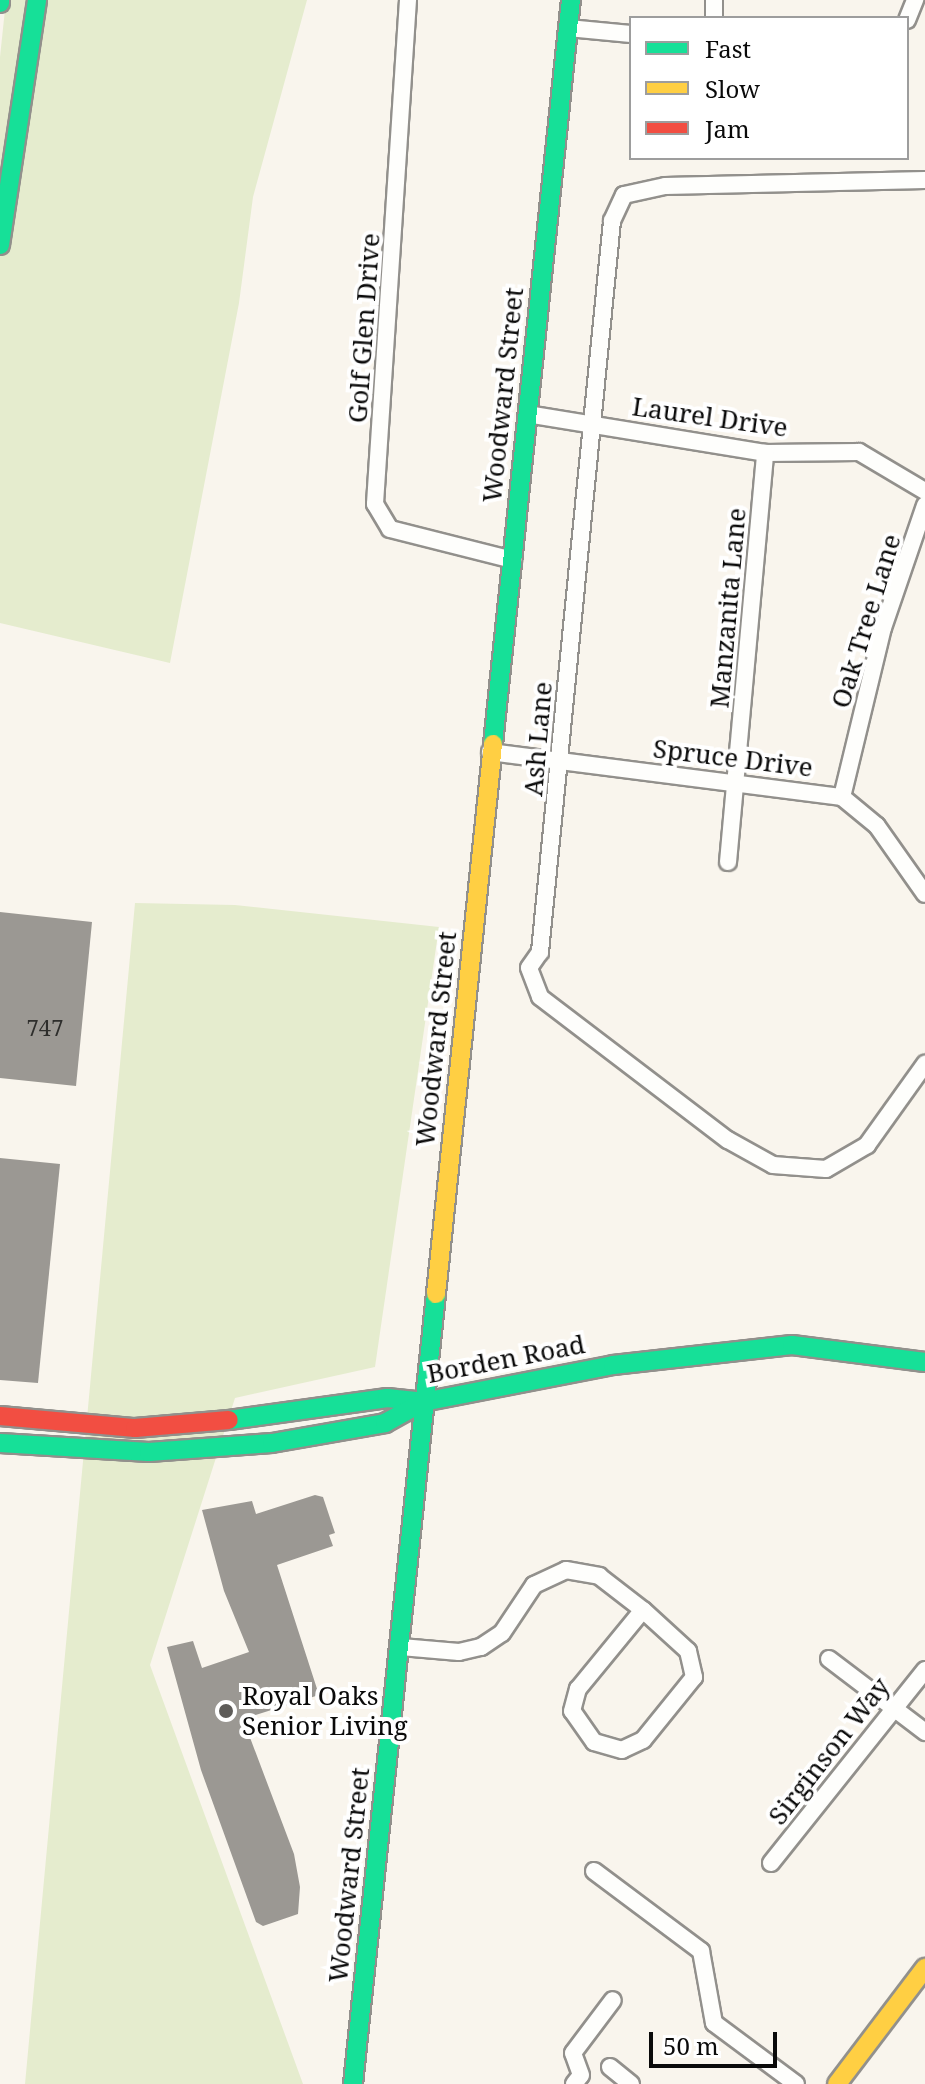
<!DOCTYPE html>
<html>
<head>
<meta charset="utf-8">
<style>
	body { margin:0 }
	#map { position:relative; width:925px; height:2084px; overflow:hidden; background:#f9f5ed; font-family:"Noto Serif",serif }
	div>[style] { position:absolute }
	.green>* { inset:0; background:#e5ecce }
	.building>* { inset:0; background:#9b9893 }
	.roads { filter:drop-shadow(2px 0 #92908c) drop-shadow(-2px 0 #92908c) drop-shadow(0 2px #92908c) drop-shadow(0 -2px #92908c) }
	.street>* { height:16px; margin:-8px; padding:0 8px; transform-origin:8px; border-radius:8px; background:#fefefc }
	.fast>* { height:18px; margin:-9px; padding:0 9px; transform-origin:9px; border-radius:9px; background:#16e098 }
	.slow>* { height:18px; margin:-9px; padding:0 9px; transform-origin:9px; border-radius:9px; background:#ffcf43 }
	.jam>* { height:18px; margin:-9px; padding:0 9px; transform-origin:9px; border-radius:9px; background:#f24e42 }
	.dots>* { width:22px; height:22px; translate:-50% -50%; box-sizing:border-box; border:4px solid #fff; border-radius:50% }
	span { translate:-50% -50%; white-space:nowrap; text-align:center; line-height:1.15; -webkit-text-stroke:8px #fff; paint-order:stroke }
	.number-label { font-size:22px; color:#2e2e2c }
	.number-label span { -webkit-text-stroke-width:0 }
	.street-label { font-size:26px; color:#0a0a0a }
	.poi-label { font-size:26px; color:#0a0a0a }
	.left { translate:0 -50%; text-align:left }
	.legend { position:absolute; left:629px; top:16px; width:280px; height:144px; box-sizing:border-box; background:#fff; border:2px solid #9d9d9d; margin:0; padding:10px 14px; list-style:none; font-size:24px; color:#0a0a0a }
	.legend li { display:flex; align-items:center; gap:16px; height:40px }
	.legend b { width:40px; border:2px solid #9d9d9d }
	.scale { position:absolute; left:649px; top:2032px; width:128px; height:36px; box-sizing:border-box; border:4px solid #0a0a0a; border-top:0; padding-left:10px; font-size:24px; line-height:28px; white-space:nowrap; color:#0a0a0a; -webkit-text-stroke:6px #fff; paint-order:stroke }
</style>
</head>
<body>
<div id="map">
	<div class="green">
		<div style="clip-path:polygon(6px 0,307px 0,253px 197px,239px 303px,170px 663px,0 623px,0 57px)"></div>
		<div style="clip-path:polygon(135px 903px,235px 905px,439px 927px,375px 1367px,235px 1398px,150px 1665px,303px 2084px,25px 2084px)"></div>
	</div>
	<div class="building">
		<div style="clip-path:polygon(0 912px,92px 922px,76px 1086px,0 1078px)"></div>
		<div style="clip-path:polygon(0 1158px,60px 1164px,38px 1383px,0 1380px)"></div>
		<div style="clip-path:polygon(315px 1495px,323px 1497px,335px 1533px,329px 1535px,333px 1546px,277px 1565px,319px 1695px,243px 1719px,294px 1854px,300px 1887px,298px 1914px,263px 1926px,256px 1922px,201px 1770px,167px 1647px,193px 1641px,202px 1668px,249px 1652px,224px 1591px,202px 1510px,252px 1501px,256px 1514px)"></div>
	</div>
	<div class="roads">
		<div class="street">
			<div style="left:408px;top:0;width:505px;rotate:93.75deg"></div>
			<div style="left:375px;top:504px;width:29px;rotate:59deg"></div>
			<div style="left:390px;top:529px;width:127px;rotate:14.1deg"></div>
			<div style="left:714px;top:0;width:18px;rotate:90deg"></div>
			<div style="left:907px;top:20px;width:22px;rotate:-68deg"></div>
			<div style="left:568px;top:28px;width:63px;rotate:5.4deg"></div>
			<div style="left:925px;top:180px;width:260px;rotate:178.7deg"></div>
			<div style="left:665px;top:186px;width:42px;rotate:167.6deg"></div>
			<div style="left:624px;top:195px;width:29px;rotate:115deg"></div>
			<div style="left:612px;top:221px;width:735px;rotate:95.63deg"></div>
			<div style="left:540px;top:952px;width:19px;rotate:125deg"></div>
			<div style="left:529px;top:968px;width:31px;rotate:69deg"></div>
			<div style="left:540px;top:997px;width:236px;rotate:37.3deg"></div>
			<div style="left:728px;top:1140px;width:51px;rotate:29.1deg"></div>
			<div style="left:773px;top:1165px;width:53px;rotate:4.3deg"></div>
			<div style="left:826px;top:1169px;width:48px;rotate:-30.3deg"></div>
			<div style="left:867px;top:1145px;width:100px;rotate:-54.4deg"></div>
			<div style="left:527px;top:414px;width:241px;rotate:9.3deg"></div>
			<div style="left:765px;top:453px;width:94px;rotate:-0.6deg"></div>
			<div style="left:859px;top:452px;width:77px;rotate:30.6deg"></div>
			<div style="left:490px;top:752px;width:355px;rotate:7.3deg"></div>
			<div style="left:842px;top:797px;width:45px;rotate:39.6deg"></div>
			<div style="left:877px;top:826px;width:83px;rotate:54.8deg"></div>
			<div style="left:842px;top:797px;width:174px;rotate:-76.4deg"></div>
			<div style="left:883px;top:628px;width:130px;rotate:-71.1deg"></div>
			<div style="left:728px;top:862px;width:411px;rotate:-84.8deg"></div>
			<div style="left:643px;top:1610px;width:61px;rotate:42.3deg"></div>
			<div style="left:688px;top:1651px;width:27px;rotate:77deg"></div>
			<div style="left:694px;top:1677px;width:81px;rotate:129deg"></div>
			<div style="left:643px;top:1740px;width:23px;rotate:155deg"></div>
			<div style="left:622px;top:1750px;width:29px;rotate:-164deg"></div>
			<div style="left:594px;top:1742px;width:38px;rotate:-125deg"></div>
			<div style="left:572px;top:1711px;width:23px;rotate:-75deg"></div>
			<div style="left:578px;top:1689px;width:102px;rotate:-50.6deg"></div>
			<div style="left:401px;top:1647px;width:58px;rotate:4.9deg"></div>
			<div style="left:459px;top:1652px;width:23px;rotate:-13deg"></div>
			<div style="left:481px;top:1647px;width:25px;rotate:-34deg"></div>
			<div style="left:502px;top:1633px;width:58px;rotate:-56.3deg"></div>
			<div style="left:534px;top:1585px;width:35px;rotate:-25deg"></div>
			<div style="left:566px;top:1570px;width:34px;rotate:10deg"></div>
			<div style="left:599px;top:1576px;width:56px;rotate:37.7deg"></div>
			<div style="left:829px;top:1659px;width:121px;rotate:37.2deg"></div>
			<div style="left:771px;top:1863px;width:247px;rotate:-51.4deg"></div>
			<div style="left:594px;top:1871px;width:134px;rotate:36.8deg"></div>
			<div style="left:701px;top:1951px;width:73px;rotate:79.8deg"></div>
			<div style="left:714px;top:2023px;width:102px;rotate:36.6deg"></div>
			<div style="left:610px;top:2067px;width:27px;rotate:39deg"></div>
			<div style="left:574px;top:2084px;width:11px;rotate:-52deg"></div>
			<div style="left:581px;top:2075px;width:23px;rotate:-110deg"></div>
			<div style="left:573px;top:2053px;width:66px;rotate:-53deg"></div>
		</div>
		<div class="fast">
			<div style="left:0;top:0;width:3px;rotate:90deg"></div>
			<div style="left:0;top:245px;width:248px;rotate:-81.4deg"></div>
			<div style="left:493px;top:744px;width:748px;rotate:-84.02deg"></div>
			<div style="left:229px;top:1420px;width:160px;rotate:-7.9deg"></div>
			<div style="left:387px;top:1398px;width:36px;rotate:6deg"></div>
			<div style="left:423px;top:1402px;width:194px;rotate:-11deg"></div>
			<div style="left:613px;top:1365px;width:180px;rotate:-6.4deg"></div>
			<div style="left:792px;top:1345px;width:134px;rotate:7.3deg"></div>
			<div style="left:0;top:1443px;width:149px;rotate:3.5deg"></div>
			<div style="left:149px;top:1452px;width:123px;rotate:-4.2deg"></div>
			<div style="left:272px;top:1443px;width:115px;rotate:-10deg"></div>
			<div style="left:385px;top:1423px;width:43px;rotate:-28.9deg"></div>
			<div style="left:353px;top:2084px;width:794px;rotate:-84deg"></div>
		</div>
		<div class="slow">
			<div style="left:436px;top:1294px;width:553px;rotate:-84.08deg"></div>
			<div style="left:837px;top:2084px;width:146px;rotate:-52.8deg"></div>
		</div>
		<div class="jam">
			<div style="left:0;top:1416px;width:136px;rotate:5.1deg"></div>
			<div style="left:135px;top:1428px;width:94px;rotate:-4.9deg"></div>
		</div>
	</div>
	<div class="dots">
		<div style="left:226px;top:1711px;background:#5e5c59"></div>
	</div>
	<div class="number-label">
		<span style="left:45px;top:1028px">747</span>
	</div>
	<div class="street-label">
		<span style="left:364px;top:328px;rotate:-86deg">Golf Glen Drive</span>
		<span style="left:503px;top:395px;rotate:-84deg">Woodward Street</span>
		<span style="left:710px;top:417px;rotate:8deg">Laurel Drive</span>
		<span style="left:728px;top:608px;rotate:-85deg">Manzanita Lane</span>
		<span style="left:866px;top:621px;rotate:-73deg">Oak Tree Lane</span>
		<span style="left:538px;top:739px;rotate:-85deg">Ash Lane</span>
		<span style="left:733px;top:758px;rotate:7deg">Spruce Drive</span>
		<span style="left:436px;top:1039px;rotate:-84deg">Woodward Street</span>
		<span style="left:506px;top:1359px;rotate:-11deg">Borden Road</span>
		<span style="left:829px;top:1751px;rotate:-52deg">Sirginson Way</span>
		<span style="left:349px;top:1875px;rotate:-84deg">Woodward Street</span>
	</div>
	<div class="poi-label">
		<span class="left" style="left:242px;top:1711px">Royal Oaks<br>Senior Living</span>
	</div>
	<ul class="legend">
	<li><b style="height:10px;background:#16e098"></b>Fast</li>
	<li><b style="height:10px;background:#ffcf43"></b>Slow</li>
	<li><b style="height:10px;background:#f24e42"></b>Jam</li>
	</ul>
	<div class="scale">50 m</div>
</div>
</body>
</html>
